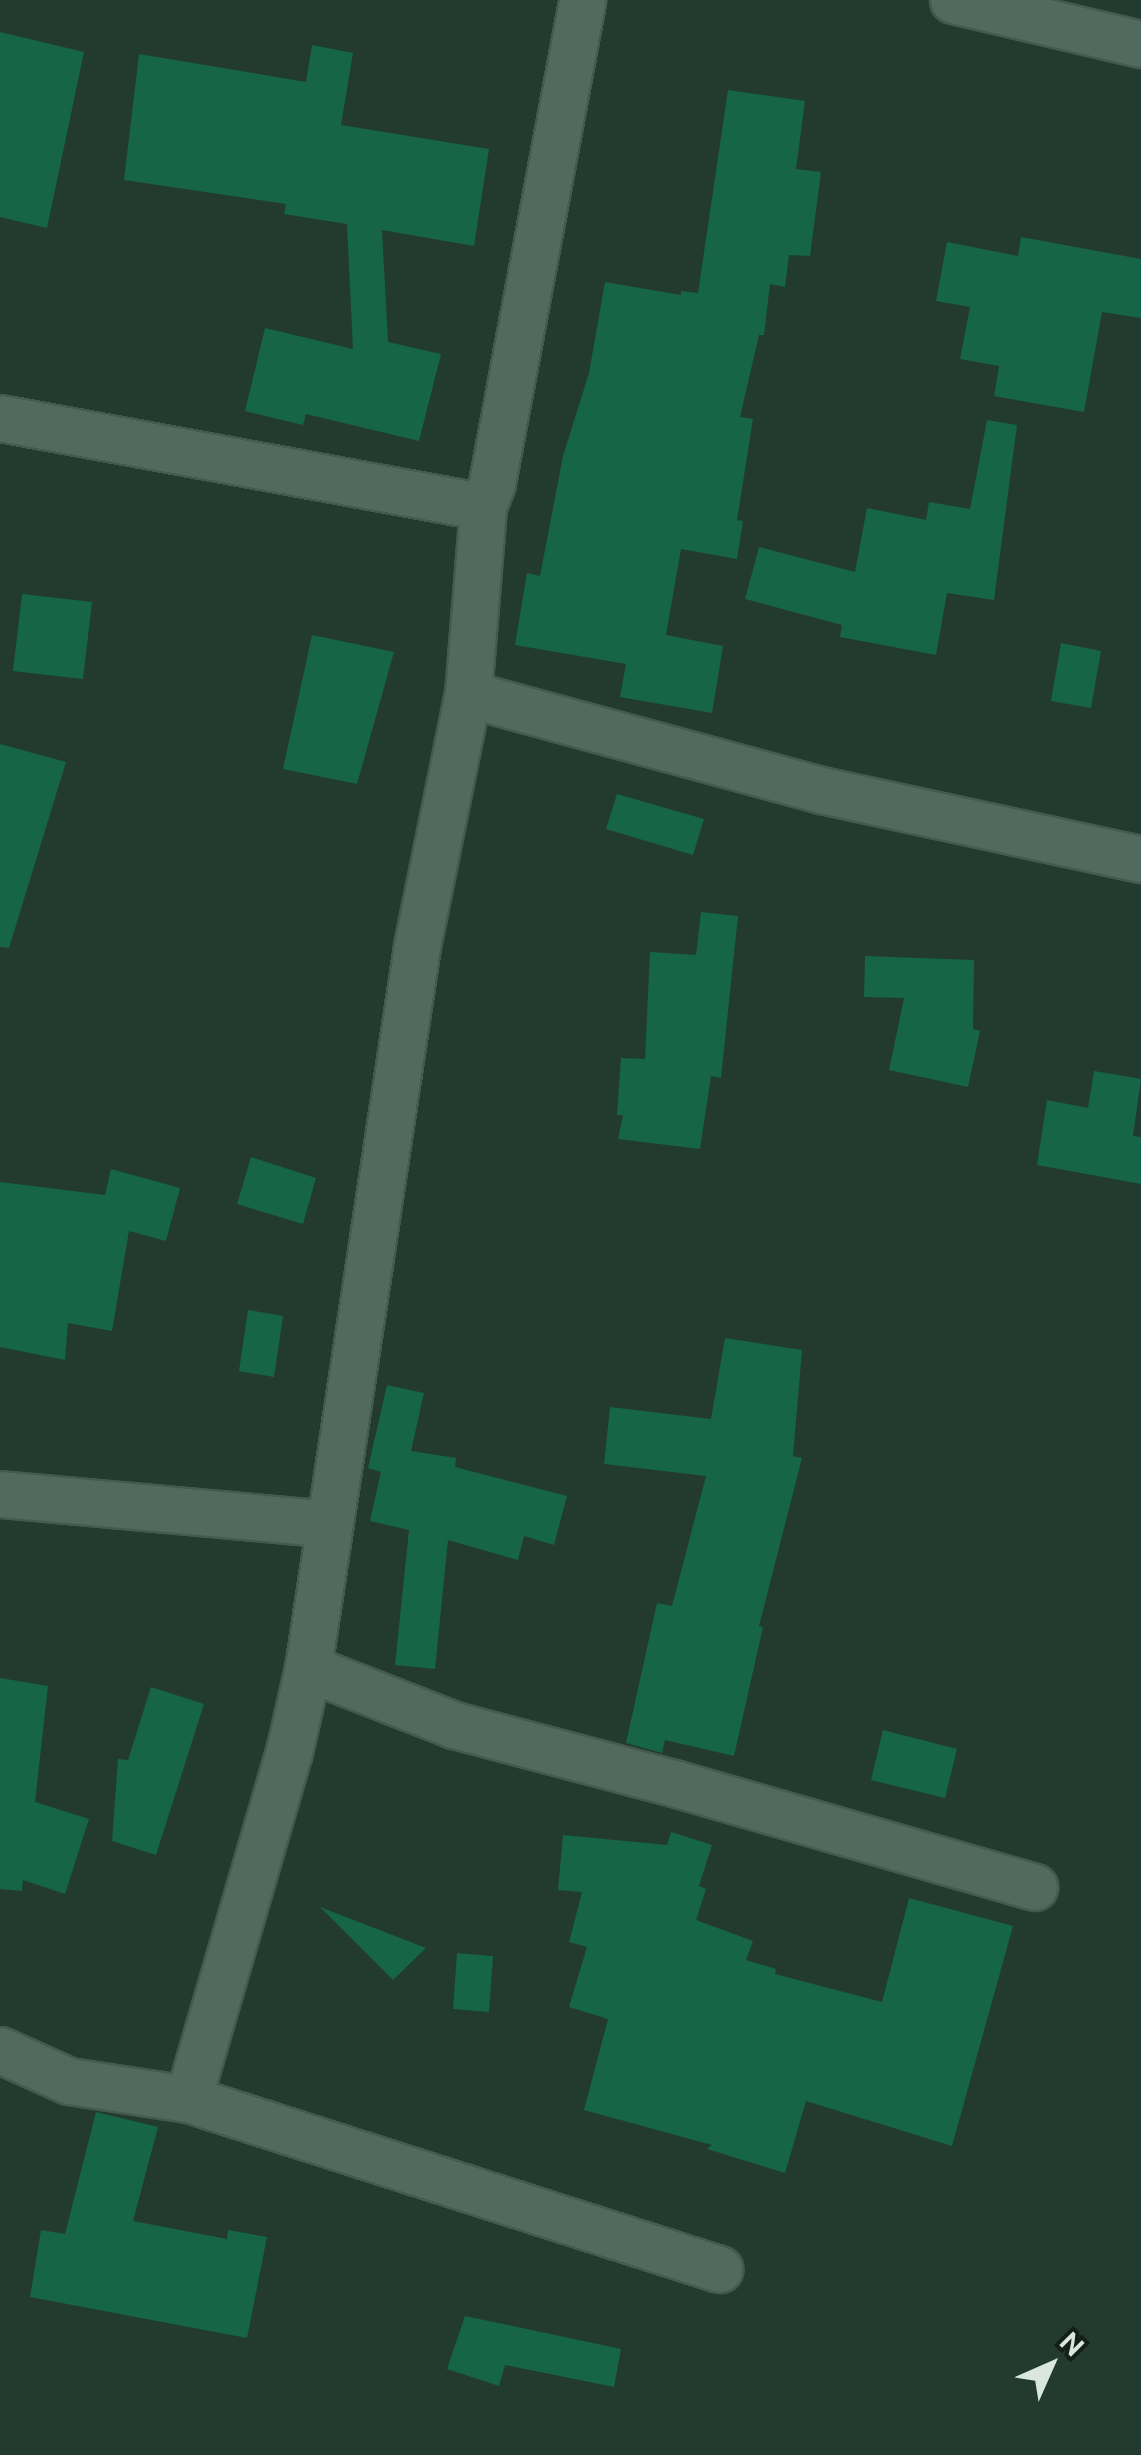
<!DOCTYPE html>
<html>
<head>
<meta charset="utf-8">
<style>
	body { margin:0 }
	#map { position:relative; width:1141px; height:2455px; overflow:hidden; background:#233b2f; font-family:Ubuntu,sans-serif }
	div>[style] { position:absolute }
	.building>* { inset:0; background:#156546 }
	.roads { filter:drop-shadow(2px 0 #44594f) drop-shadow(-2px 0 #44594f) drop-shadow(0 2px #44594f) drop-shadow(0 -2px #44594f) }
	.street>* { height:45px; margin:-22.5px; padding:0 22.5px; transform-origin:22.5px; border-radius:22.5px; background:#516a5d }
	span { translate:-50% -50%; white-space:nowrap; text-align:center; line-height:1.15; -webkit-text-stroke:8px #151f1a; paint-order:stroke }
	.north { position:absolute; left:1001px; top:2315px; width:100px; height:100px; -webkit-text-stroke:8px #151f1a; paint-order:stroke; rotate:45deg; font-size:28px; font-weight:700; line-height:40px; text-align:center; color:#d9e7e0 }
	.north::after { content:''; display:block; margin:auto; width:35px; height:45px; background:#d9e7e0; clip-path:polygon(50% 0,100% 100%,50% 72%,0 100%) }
</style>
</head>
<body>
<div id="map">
	<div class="building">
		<div style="clip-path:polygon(0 32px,84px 52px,47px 228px,0 217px)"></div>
		<div style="clip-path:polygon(312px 45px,353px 53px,341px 125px,489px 149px,474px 246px,382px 230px,388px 342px,441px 354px,419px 441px,306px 414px,303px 425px,245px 411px,265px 328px,353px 349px,347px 224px,284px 214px,286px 204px,124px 180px,139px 54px,306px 82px)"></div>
		<div style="clip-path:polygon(728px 90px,805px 101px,796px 169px,821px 172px,810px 256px,789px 255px,785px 287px,770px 284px,764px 335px,759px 335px,740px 417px,753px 419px,737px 520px,743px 521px,737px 559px,681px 549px,666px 635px,723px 646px,712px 713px,620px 697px,626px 664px,515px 645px,527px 573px,540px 576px,563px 456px,589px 373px,605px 282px,681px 295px,681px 291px,698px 293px)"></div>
		<div style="clip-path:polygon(1021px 237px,1141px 259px,1141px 318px,1102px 312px,1084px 412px,994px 396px,999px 366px,960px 359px,970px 307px,936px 301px,947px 242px,1018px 256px)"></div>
		<div style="clip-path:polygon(987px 420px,1017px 425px,994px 600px,947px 593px,936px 655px,840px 637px,842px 625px,745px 599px,759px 547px,855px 572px,867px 508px,926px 520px,929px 502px,970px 509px)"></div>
		<div style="clip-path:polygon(22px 594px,92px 602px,83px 679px,13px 671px)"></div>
		<div style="clip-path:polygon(312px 635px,394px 652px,357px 784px,283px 769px)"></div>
		<div style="clip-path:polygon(1061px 643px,1101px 651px,1091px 708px,1051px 701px)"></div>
		<div style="clip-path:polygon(0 744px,66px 762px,9px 948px,0 947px)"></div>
		<div style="clip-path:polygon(617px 794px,704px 819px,693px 855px,606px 829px)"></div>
		<div style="clip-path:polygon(701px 912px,738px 916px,721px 1078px,711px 1076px,700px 1149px,618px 1139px,623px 1115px,617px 1115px,621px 1058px,645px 1059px,650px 952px,696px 955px)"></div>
		<div style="clip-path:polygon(865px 956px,974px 960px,973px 1029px,980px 1031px,968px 1087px,889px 1070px,904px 998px,864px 997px)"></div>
		<div style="clip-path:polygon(1094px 1071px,1141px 1079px,1133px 1136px,1141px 1137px,1141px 1184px,1037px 1165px,1047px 1100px,1088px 1108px)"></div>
		<div style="clip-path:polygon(251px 1157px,316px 1178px,303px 1224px,237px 1204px)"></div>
		<div style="clip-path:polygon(111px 1169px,180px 1188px,166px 1241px,129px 1231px,112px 1331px,68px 1323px,65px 1360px,0 1347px,0 1182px,105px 1195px)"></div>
		<div style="clip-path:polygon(248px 1310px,283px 1316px,274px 1377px,239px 1371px)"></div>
		<div style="clip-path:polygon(725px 1338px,802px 1350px,793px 1456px,802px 1458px,759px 1626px,763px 1627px,734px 1756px,665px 1740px,662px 1753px,626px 1743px,657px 1603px,672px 1606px,706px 1476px,604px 1464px,610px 1407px,711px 1419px)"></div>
		<div style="clip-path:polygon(387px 1385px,424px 1393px,411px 1451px,456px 1458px,455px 1467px,567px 1496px,554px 1545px,524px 1536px,518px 1560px,448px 1540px,435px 1669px,395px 1665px,409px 1530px,370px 1521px,381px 1472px,368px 1468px)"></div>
		<div style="clip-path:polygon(0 1678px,48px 1686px,35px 1802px,89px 1819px,65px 1894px,23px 1880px,22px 1891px,0 1889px)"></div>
		<div style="clip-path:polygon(151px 1687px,204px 1704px,156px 1855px,112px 1841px,118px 1759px,128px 1760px)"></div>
		<div style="clip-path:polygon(883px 1730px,957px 1749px,945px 1798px,871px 1780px)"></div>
		<div style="clip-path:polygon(671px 1832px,712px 1845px,699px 1886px,706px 1889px,696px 1920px,753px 1941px,746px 1960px,776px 1969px,775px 1974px,882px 2002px,909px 1898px,1013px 1926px,952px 2146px,806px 2101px,785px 2173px,707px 2149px,712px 2145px,584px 2110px,608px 2019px,569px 2007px,587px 1947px,569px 1942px,582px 1892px,558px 1890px,563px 1835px,667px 1845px)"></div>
		<div style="clip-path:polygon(320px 1907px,426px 1948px,393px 1980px)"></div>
		<div style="clip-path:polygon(457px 1953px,493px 1956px,489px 2012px,453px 2009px)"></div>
		<div style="clip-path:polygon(96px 2112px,158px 2127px,133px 2221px,227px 2239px,228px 2230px,267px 2237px,247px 2338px,30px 2297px,41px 2230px,65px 2234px)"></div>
		<div style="clip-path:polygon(465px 2316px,621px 2349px,614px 2387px,505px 2365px,499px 2386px,447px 2369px)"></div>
	</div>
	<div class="roads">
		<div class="street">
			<div style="left:953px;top:0;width:193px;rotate:13.2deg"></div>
			<div style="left:0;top:418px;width:491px;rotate:10.4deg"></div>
			<div style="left:468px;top:694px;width:366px;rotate:15.2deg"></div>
			<div style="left:821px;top:790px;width:327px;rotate:12.2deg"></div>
			<div style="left:0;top:1494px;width:330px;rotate:5.2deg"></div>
			<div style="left:308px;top:1668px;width:157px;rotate:21.3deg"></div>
			<div style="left:454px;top:1725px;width:228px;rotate:14.8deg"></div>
			<div style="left:674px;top:1783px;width:375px;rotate:16.1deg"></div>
			<div style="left:0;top:2050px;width:76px;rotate:24.2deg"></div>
			<div style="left:69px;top:2081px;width:120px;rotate:8.6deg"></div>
			<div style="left:188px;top:2099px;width:558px;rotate:17.75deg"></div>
			<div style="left:188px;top:2099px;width:361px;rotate:-73.8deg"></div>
			<div style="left:289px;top:1752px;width:86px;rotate:-77.3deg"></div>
			<div style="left:308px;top:1668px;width:730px;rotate:-81.41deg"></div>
			<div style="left:417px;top:946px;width:257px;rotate:-78.6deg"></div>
			<div style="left:468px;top:694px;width:188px;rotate:-85.4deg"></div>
			<div style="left:483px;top:507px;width:26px;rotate:-69deg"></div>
			<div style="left:492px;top:483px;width:491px;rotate:-79.4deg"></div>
		</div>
	</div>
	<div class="north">N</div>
</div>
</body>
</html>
